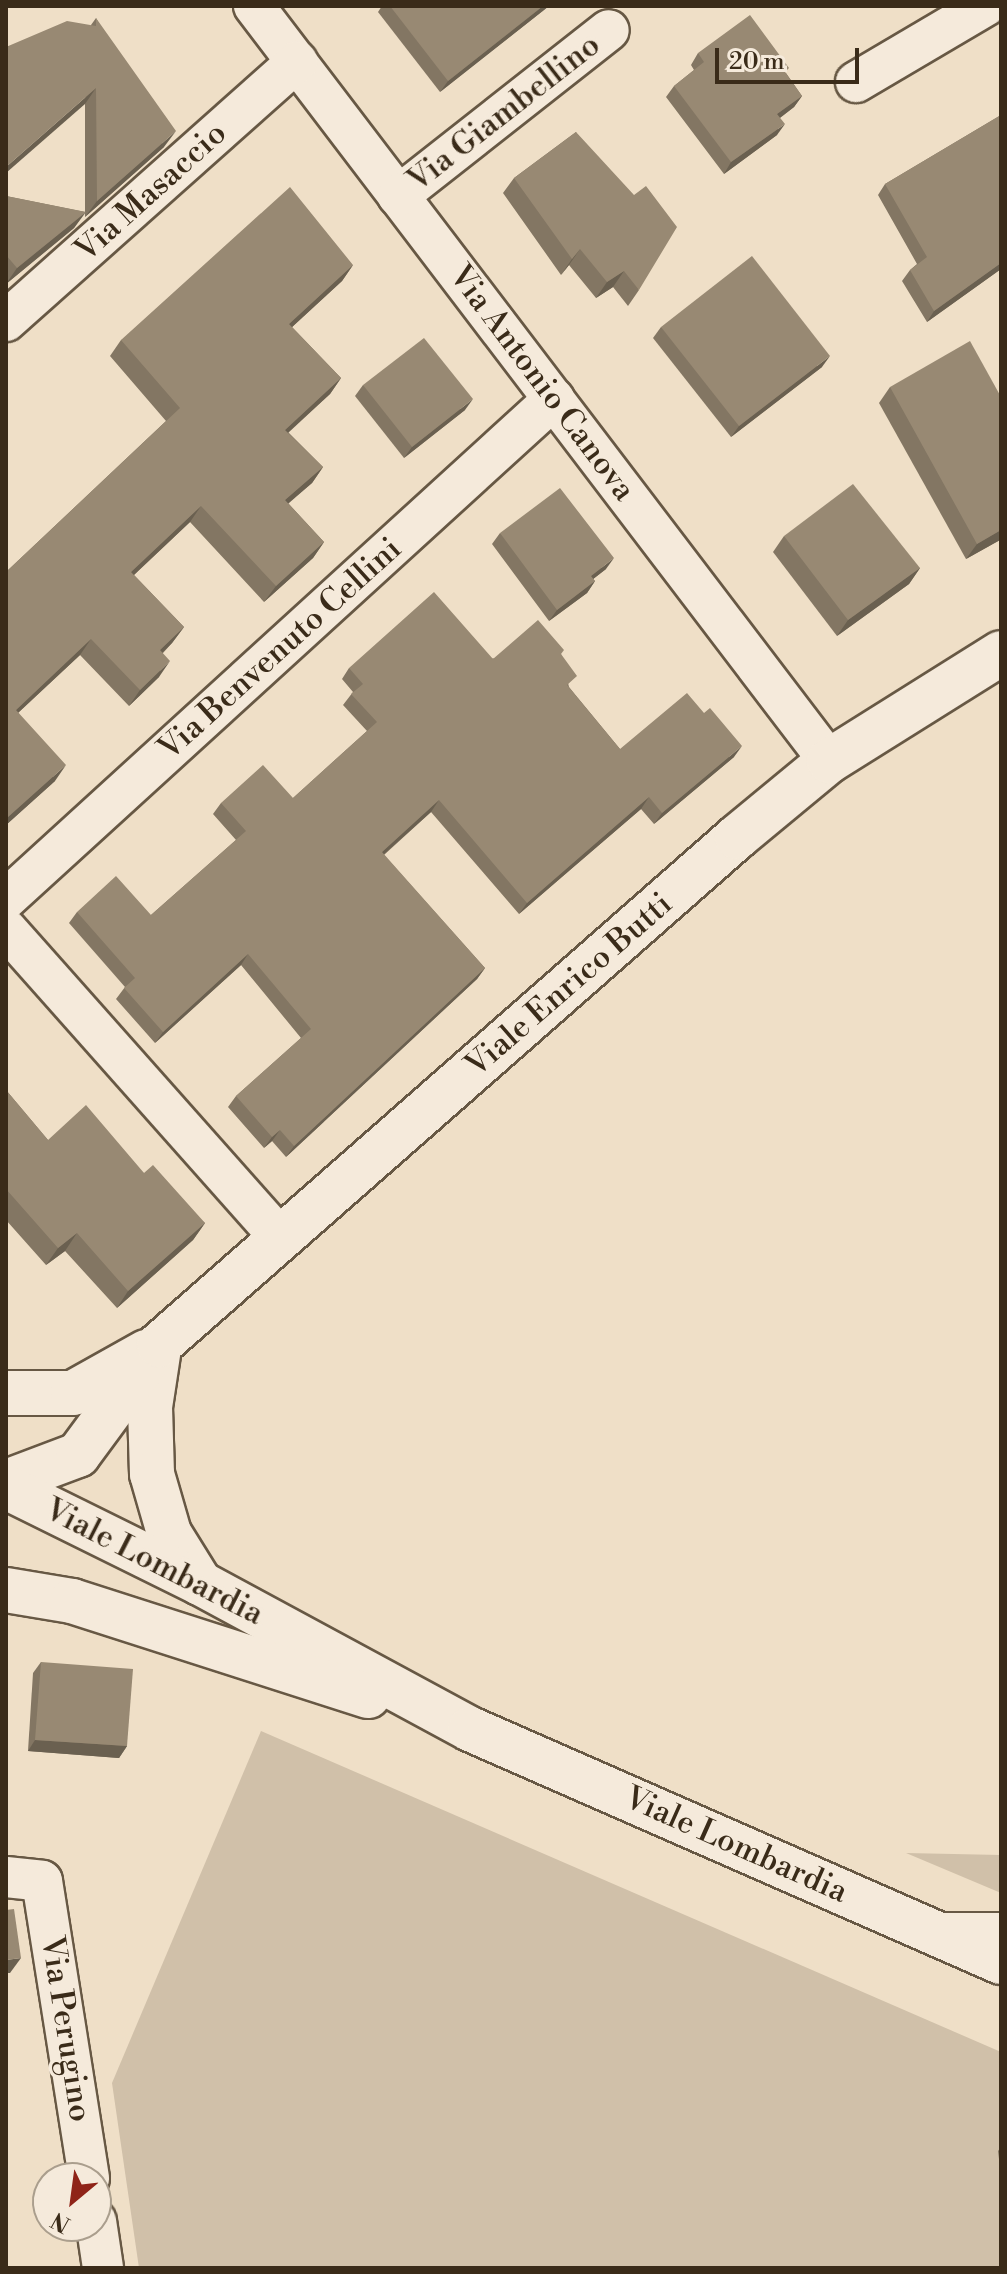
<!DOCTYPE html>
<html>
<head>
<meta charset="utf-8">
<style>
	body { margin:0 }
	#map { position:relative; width:1007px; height:2274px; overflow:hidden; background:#efdfc7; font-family:"Libre Bodoni",serif }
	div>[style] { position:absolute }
	.green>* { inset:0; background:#d0c0a9 }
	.roads { filter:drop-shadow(2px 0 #675844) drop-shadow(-2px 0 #675844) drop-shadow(0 2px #675844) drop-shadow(0 -2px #675844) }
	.street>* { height:40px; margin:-20px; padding:0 20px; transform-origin:20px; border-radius:20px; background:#f5eadb }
	.secondary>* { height:44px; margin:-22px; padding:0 22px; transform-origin:22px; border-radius:22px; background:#f5eadb }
	.wall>* { inset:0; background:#837663 }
	.shaded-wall>* { inset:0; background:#6a6050 }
	.building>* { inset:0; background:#988973 }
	span { translate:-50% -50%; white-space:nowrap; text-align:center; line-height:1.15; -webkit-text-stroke:7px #f5eadb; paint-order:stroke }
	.street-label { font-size:32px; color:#3a2b19 }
	.frame { position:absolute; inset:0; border:8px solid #3a2b19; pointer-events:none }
	.north { position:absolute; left:32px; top:2162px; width:80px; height:80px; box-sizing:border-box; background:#f5eadb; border:2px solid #aa9e8d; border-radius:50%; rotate:209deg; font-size:22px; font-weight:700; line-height:32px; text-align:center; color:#3a2b19 }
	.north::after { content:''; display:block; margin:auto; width:28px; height:36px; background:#8f2418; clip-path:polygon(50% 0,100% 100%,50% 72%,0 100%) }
	.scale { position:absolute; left:715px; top:48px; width:144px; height:36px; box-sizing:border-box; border:4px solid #3a2b19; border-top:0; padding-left:10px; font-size:24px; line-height:28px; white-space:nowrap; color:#3a2b19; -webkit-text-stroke:6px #f5eadb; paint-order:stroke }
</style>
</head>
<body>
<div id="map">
	<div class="green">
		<div style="clip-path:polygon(261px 1731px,1001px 2052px,1001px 2268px,139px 2268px,112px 2083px)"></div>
		<div style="clip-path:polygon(906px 1853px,1001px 1855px,1001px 1893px)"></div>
	</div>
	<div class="roads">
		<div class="street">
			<div style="left:254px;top:6px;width:949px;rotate:52.71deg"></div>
			<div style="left:856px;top:82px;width:150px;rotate:-30.5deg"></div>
			<div style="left:398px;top:196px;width:268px;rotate:-38.2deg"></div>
			<div style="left:6px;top:321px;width:390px;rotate:-41.7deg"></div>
			<div style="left:6px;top:899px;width:742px;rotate:-42.38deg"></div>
			<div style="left:6px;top:929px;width:414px;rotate:48.4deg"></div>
			<div style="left:6px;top:1877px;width:36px;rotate:6deg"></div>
			<div style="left:42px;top:1881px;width:301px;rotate:81deg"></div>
			<div style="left:937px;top:1933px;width:64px"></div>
			<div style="left:96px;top:2221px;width:48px;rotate:81.5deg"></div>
		</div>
		<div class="secondary">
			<div style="left:159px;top:1348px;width:60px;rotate:98.7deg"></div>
			<div style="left:150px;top:1407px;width:67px;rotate:88.3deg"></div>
			<div style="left:152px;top:1474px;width:61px;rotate:73.9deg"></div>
			<div style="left:169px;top:1533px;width:59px;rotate:58.2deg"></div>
			<div style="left:6px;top:1393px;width:67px"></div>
			<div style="left:73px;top:1393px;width:84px;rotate:-29.3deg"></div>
			<div style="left:6px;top:1482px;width:77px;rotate:-20.6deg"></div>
			<div style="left:78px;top:1455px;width:137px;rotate:-53.6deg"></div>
			<div style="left:159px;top:1345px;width:770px;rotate:-41.31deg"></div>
			<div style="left:737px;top:837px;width:119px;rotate:-39.6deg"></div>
			<div style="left:829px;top:761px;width:203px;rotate:-32.1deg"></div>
			<div style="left:6px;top:1487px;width:216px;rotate:26.3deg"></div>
			<div style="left:200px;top:1583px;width:307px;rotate:28.4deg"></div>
			<div style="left:470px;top:1729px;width:580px;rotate:23.69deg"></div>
			<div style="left:6px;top:1590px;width:67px;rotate:9.5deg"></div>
			<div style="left:72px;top:1601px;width:311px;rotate:17.8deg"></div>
		</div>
	</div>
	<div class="wall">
		<div style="clip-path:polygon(382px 6px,549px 6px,440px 92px,378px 12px)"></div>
		<div style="clip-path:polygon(96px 18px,164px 147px,85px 217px,85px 212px,74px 228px,6px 284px,6px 196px,85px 212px,85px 104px,91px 25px)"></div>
		<div style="clip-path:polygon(698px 53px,786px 73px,802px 96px,794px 107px,780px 118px,777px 135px,724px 174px,666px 97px,674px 86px,694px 70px,691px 65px)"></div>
		<div style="clip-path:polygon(1001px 115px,1001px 269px,927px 322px,902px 281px,910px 270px,917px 264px,878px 195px,885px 184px)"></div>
		<div style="clip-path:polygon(576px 132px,639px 290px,628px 306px,613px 287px,596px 298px,569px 265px,561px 275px,503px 193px,514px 178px)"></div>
		<div style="clip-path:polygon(353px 265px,342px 281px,292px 327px,341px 378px,330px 394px,288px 432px,323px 467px,312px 483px,288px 503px,324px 542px,313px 558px,264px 602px,190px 522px,134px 575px,184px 627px,172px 643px,163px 653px,159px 677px,129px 706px,80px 655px,18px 713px,55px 781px,6px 825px,6px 572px,166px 421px,110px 356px,121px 340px)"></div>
		<div style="clip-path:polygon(661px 327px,822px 367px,731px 437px,653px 338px)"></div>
		<div style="clip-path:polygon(363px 385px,465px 410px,404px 458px,355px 396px)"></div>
		<div style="clip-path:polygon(890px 387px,1001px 397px,1000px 540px,966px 559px,879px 403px)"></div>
		<div style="clip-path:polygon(500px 533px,606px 569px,593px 579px,595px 581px,587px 593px,549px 621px,492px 544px)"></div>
		<div style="clip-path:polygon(784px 536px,920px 568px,909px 584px,837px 636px,773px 552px)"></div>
		<div style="clip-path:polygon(561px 654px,569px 687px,620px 749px,734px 757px,654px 824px,641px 809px,519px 914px,431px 812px,384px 855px,485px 968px,477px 979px,286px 1157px,272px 1141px,264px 1148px,228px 1107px,236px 1096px,301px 1038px,241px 965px,155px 1043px,116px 999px,125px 987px,69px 923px,77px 912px,151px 915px,236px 840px,213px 814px,221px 803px,293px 798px,367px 731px,343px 705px,353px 692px,342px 679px,349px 668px)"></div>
		<div style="clip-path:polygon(6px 1090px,48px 1140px,144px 1173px,205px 1223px,193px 1240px,117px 1308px,65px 1251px,46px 1265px,6px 1220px)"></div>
		<div style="clip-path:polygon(41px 1662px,127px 1746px,119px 1758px,28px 1751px,33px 1673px)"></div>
		<div style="clip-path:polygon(1001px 2147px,1001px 2175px,998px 2151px)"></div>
	</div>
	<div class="shaded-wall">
		<div style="clip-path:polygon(543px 6px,549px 6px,440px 92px,448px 81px)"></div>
		<div style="clip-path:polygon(96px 88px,85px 104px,6px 173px,6px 167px)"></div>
		<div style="clip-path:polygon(802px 96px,794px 107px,769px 126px,777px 114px)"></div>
		<div style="clip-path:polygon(785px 124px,777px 135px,724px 174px,731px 162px)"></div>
		<div style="clip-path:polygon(176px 131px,164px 147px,85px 217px,97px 201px)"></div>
		<div style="clip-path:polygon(86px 212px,74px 228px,6px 284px,17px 268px)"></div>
		<div style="clip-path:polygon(580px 249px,569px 265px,561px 275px,572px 259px)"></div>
		<div style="clip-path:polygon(1001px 263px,1001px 269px,927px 322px,934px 311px)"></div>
		<div style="clip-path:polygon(353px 265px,342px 281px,278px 340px,289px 324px)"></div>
		<div style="clip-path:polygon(624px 271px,613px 287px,596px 298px,607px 282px)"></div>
		<div style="clip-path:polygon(830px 356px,822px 367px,731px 437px,739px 426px)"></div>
		<div style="clip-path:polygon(341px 378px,330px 394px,274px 446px,285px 430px)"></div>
		<div style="clip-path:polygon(473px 399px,465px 410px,404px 458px,412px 447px)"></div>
		<div style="clip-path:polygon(323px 467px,312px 483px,274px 516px,285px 500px)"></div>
		<div style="clip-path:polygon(201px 506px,190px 522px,120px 588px,131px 572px)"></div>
		<div style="clip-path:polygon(1001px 530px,1000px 540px,966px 559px,977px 544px)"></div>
		<div style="clip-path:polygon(324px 542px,313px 558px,264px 602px,276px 586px)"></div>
		<div style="clip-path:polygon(614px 558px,606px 569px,583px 587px,591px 576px)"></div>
		<div style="clip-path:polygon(920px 568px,909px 584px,837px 636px,848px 620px)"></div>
		<div style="clip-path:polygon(595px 581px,587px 593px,549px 621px,557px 610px)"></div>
		<div style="clip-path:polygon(184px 627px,172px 643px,149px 666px,160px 650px)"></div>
		<div style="clip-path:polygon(91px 639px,80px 655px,6px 724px,16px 710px)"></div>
		<div style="clip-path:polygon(170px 661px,159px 677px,129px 706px,140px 690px)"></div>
		<div style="clip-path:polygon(742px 746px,734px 757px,654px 824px,662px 813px)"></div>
		<div style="clip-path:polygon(66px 765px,55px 781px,6px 825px,6px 820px,8px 817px)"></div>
		<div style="clip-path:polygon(649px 797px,641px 809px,519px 914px,527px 903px)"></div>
		<div style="clip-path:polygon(439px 800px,431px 812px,374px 863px,382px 852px)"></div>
		<div style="clip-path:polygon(248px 954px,241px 965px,155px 1043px,163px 1032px)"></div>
		<div style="clip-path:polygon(485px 968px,477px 979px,286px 1157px,294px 1146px)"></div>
		<div style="clip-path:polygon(280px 1130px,272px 1141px,264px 1148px,272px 1137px)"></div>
		<div style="clip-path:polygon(205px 1223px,193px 1240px,117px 1308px,128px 1291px)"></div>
		<div style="clip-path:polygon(77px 1233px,65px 1251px,46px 1265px,58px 1248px)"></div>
		<div style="clip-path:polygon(35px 1740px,127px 1746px,119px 1758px,28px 1751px)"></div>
		<div style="clip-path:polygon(21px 1958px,10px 1973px,6px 1973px,6px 1960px)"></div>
	</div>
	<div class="building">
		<div style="clip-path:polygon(390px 6px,543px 6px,448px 81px)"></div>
		<div style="clip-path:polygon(750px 15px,789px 68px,785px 72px,802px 96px,777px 114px,785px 124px,731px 162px,674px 86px,704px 62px,698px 53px)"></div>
		<div style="clip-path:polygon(96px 18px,176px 131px,97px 201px,96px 88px,6px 167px,6px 47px,67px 21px,96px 26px)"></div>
		<div style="clip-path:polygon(1001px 115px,1001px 263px,934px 311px,910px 270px,927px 257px,885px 184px)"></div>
		<div style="clip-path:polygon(576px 132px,634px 195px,646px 186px,677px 227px,639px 290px,624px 271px,607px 282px,580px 249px,572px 259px,514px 178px)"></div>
		<div style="clip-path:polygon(290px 187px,353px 265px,289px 324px,341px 378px,285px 430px,323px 467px,285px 500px,324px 542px,276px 586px,201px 506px,131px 572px,184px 627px,160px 650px,170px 661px,140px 690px,91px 639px,16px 710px,66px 765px,8px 817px,6px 815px,6px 572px,180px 408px,121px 340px)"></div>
		<div style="clip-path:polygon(6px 196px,86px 212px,17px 268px,6px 255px)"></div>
		<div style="clip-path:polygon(752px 256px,830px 356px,739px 426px,661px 327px)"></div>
		<div style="clip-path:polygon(424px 338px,473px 399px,412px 447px,363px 385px)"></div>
		<div style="clip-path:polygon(970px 341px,1001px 397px,1001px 530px,977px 544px,890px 387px)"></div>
		<div style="clip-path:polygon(853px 484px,920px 568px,848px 620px,784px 536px)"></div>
		<div style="clip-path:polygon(560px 488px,614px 558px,591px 576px,595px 581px,557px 610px,500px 533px)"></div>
		<div style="clip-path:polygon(434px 592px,493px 659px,538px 620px,564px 650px,561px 654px,577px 676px,567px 685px,620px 749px,687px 693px,704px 713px,710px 708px,742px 746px,662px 813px,649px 797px,527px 903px,439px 800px,382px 852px,485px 968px,294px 1146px,280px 1130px,272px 1137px,236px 1096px,311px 1029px,248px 954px,163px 1032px,124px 988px,135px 978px,77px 912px,116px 876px,151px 915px,246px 831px,221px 803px,263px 765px,293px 798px,377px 722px,351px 694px,363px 684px,349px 668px)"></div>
		<div style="clip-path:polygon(6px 1090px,48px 1140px,86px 1105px,144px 1173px,153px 1165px,205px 1223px,128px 1291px,77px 1233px,58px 1248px,6px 1189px)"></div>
		<div style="clip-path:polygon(41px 1662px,133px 1669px,127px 1746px,35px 1740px)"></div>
		<div style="clip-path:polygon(14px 1909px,21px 1958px,6px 1960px,6px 1910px)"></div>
	</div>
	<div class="street-label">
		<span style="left:504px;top:113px;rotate:-38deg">Via Giambellino</span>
		<span style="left:151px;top:192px;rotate:-42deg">Via Masaccio</span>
		<span style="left:542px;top:383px;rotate:53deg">Via Antonio Canova</span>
		<span style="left:280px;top:649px;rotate:-42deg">Via Benvenuto Cellini</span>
		<span style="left:569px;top:985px;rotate:-41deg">Viale Enrico Butti</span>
		<span style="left:154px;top:1562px;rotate:27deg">Viale Lombardia</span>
		<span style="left:736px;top:1845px;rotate:24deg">Viale Lombardia</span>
		<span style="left:66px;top:2029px;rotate:81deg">Via Perugino</span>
	</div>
	<div class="frame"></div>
	<div class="north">N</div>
	<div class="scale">20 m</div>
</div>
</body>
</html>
